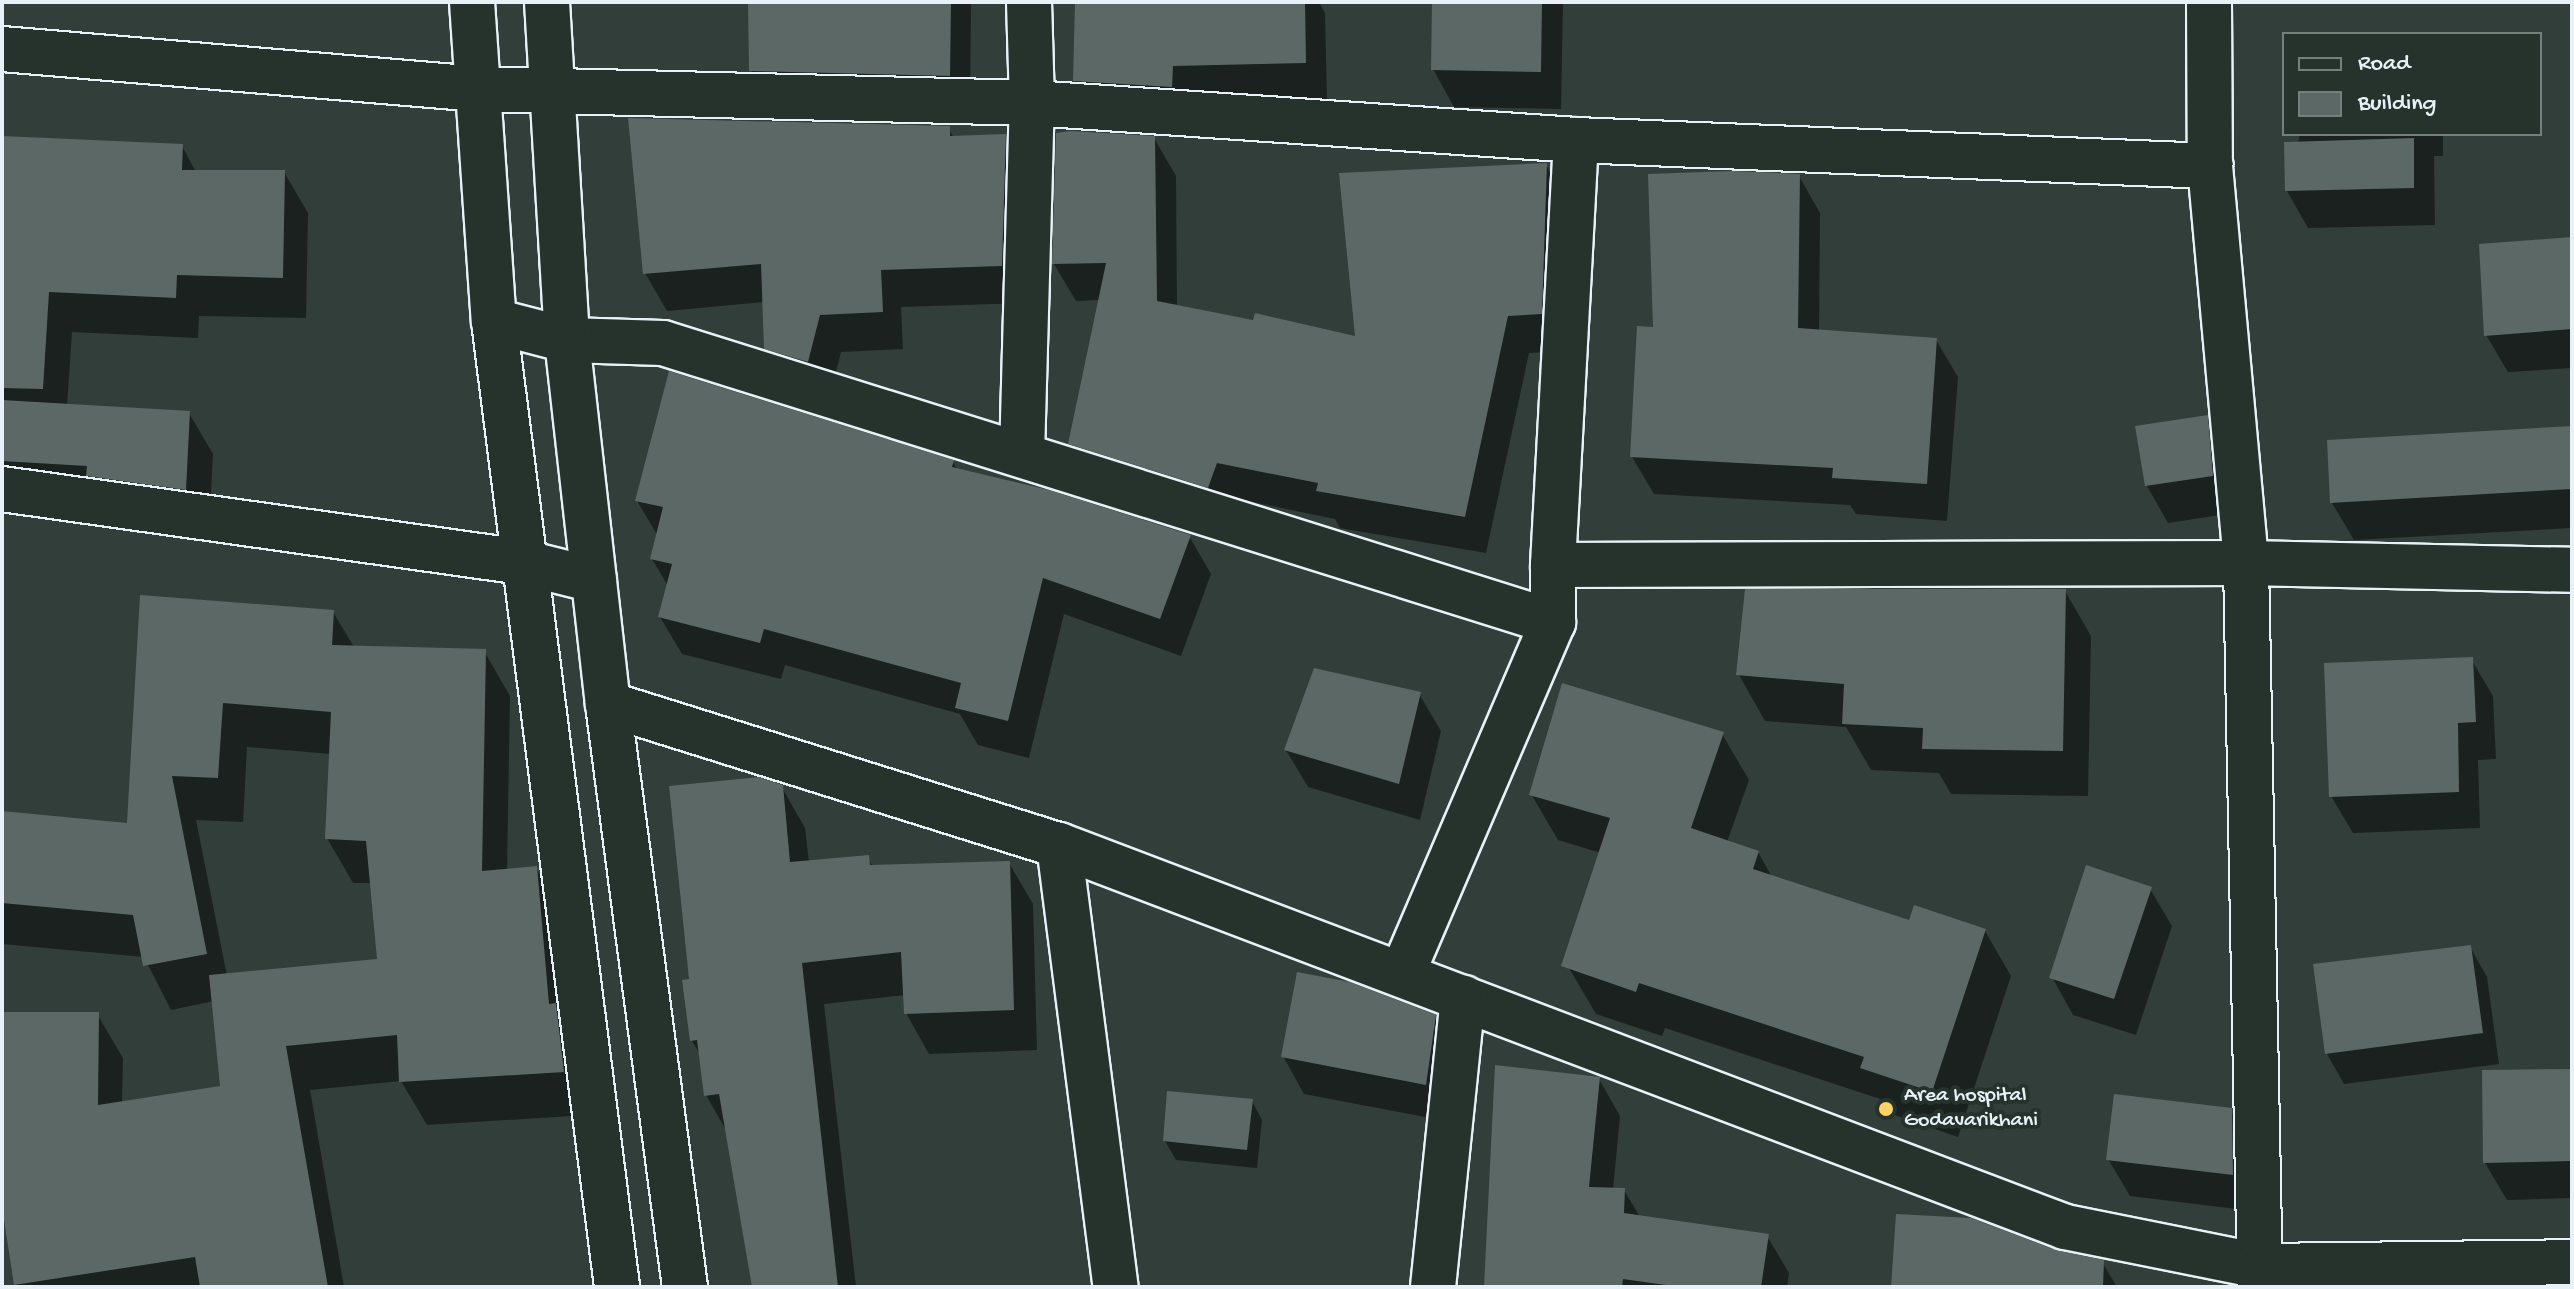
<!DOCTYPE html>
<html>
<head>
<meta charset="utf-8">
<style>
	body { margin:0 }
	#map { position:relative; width:2574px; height:1289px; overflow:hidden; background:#323e39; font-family:"Gochi Hand",sans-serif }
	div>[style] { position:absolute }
	.shadow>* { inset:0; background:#0007 }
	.building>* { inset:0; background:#5c6865 }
	.roads { filter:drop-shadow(2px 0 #e8f1f8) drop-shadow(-2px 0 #e8f1f8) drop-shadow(0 2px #e8f1f8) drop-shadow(0 -2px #e8f1f8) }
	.street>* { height:44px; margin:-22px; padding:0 22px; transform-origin:22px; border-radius:22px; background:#26332d }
	.secondary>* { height:44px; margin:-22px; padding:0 22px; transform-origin:22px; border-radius:22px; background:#26332d }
	.dots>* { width:22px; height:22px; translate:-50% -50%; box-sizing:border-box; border:4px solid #26332d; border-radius:50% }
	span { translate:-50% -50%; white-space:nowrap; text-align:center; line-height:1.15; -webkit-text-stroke:8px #26332d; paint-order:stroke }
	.poi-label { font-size:22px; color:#e8f1f8 }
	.left { translate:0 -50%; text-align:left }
	.frame { position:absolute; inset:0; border:4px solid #e8f1f8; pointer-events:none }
	.legend { position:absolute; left:2282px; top:32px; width:260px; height:104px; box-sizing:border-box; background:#26332d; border:2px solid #747f7e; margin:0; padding:10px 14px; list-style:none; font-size:24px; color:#e8f1f8 }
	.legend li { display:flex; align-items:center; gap:16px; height:40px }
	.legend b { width:40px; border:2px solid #747f7e }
</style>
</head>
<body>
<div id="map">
	<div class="shadow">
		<div style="clip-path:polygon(750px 2px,971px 2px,970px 113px,772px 108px,751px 70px)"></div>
		<div style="clip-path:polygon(1077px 2px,1319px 2px,1325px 13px,1327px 99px,1193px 103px,1096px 118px,1075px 80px)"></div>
		<div style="clip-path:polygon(1434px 2px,1563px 2px,1561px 109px,1454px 107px,1433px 69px)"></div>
		<div style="clip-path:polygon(948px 128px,954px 138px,1005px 136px,1026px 173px,1023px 303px,901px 307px,903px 349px,841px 352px,829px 398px,788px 386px,766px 348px,764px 302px,667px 311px,645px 273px)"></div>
		<div style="clip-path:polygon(2300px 134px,2443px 134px,2443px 156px,2434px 156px,2435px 225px,2308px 228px,2287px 191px)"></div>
		<div style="clip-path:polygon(1154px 138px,1176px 176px,1177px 307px,1358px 338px,1546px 165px,1567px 203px,1562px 351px,1529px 353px,1486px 553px,1340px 528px,1335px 519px,1238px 499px,1229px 524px,1092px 481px,1070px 443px,1100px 300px,1076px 301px,1054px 264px)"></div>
		<div style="clip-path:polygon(2px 139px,182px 146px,196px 172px,284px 172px,308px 213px,306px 318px,199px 316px,198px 338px,72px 332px,67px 406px,189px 413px,213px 454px,209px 530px,2px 500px)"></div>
		<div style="clip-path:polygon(1799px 176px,1820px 213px,1819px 332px,1936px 340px,1958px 377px,1947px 521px,1856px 514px,1850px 505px,1654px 494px,1632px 457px,1656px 329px)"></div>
		<div style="clip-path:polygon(2572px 239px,2572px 368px,2508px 372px,2486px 335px)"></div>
		<div style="clip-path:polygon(2206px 417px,2228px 455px,2233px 513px,2168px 523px,2147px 486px)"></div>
		<div style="clip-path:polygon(2572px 428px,2572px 528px,2354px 540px,2332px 503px)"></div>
		<div style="clip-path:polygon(953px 462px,958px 471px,1189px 536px,1211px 574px,1181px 656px,1064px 614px,1029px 758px,978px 745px,960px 714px,785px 665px,781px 679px,682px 654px,660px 617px,668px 586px,652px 559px,658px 536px,637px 501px)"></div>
		<div style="clip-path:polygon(2065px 591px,2091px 636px,2088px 796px,1951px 794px,1939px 773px,1871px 770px,1846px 727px,1765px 721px,1739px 675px)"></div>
		<div style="clip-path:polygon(evenodd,142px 597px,333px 612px,354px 647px,484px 651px,510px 696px,507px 871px,536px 868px,561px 912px,588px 1115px,427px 1125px,401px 1081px,310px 1090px,344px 1287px,16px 1285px,7px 1223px,2px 1224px,2px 1014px,97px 1014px,123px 1058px,122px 1103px,223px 1088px,214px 1001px,171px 1010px,144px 957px,2px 944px,2px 813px,129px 825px,142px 597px,247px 747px,331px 754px,327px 838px,353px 883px,372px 883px,379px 961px,227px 976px,196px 820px,243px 822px,247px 747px)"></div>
		<div style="clip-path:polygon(2471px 659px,2493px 696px,2496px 759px,2478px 760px,2480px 828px,2353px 833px,2331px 796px)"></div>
		<div style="clip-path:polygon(1419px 694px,1441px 731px,1420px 820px,1308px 787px,1286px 750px)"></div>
		<div style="clip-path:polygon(1722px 734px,1749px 780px,1727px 842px,1758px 852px,1772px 877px,1911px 923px,1985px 931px,2011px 976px,1958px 1137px,1889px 1113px,1880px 1099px,1665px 1028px,1662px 1036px,1596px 1014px,1569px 968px,1601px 853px,1558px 840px,1531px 794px)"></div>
		<div style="clip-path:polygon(781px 786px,805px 828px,809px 862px,867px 857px,873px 867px,1009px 863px,1033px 904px,1037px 1050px,929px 1054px,906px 1013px,905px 995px,824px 1004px,856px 1287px,754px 1287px,727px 1132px,706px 1095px,701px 1056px,692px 1041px,691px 981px)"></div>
		<div style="clip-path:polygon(2150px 889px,2172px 926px,2136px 1035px,2073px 1015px,2052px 977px)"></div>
		<div style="clip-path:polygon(2470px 947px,2487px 977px,2499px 1064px,2344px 1084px,2327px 1054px)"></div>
		<div style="clip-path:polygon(1435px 1017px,1456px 1054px,1446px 1121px,1304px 1094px,1283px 1056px)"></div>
		<div style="clip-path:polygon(2572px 1071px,2572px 1198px,2507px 1200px,2485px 1163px)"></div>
		<div style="clip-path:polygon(1599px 1079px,1620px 1116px,1613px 1190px,1624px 1190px,1640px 1217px,1767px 1236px,1789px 1273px,1787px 1287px,1485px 1287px)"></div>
		<div style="clip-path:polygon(1252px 1101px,1262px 1120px,1257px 1168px,1176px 1160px,1165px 1141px)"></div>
		<div style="clip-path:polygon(2230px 1110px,2252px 1147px,2253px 1211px,2130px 1196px,2108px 1159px)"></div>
		<div style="clip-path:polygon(2102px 1262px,2117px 1287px,1893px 1287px)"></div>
	</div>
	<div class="building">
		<div style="clip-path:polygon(748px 2px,951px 2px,950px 76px,749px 71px)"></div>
		<div style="clip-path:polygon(1075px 2px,1305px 2px,1306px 63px,1173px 66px,1172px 87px,1073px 81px)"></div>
		<div style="clip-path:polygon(1432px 2px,1542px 2px,1541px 72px,1431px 70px)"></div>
		<div style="clip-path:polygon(628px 118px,950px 126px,950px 136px,1006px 134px,1002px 266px,881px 270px,883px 312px,820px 315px,808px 362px,764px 349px,761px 264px,643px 274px)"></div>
		<div style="clip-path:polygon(1071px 131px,1155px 136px,1157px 301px,1253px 320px,1255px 313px,1355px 336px,1339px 173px,1547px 163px,1542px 314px,1508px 316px,1465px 517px,1316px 491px,1318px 483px,1217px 463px,1208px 488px,1068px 444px,1106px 263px,1052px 264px,1056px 133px)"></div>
		<div style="clip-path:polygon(2px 136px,183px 144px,182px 170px,285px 170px,283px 278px,177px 275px,176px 298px,49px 292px,43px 389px,2px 388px)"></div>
		<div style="clip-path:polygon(2414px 138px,2414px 188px,2285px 191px,2284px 142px)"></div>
		<div style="clip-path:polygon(1733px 171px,1800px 174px,1798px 328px,1937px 338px,1927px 484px,1832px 478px,1833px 468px,1630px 457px,1637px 326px,1653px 327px,1648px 174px)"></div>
		<div style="clip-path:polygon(2572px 237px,2572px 329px,2484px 336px,2479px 244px)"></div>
		<div style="clip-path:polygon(669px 371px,954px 460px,952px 467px,1049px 490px,1191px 535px,1160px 619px,1043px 578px,1008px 721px,955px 708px,961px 683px,764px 629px,760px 643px,658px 617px,672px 564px,650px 559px,663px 507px,635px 501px)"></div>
		<div style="clip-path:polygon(2px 400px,190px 411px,186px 490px,86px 476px,87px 466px,2px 461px)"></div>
		<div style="clip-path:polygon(2208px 415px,2213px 476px,2145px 486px,2135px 426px)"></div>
		<div style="clip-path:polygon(2572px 426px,2572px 489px,2330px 503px,2327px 440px)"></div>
		<div style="clip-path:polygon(1745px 589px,2066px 589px,2063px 751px,1922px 749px,1923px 728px,1842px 724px,1844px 684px,1736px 675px)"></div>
		<div style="clip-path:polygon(140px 595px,334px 610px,332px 645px,486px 649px,482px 871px,537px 866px,549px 1004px,556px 1003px,564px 1072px,399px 1082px,397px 1035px,286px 1046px,328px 1287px,200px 1287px,195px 1257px,14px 1285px,2px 1207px,2px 1012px,99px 1012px,98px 1105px,220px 1086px,209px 975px,377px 959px,366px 841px,325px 839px,331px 712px,223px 703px,218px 778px,172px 776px,207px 954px,143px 966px,133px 915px,2px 903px,2px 811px,127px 823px)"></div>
		<div style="clip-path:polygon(2473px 657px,2476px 722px,2458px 723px,2459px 792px,2329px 797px,2324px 663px)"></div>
		<div style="clip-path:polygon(1314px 668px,1421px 692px,1399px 784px,1284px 750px)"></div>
		<div style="clip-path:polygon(1562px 683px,1724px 732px,1691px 828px,1759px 851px,1753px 869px,1909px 920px,1914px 905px,1986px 929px,1932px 1092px,1860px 1068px,1864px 1057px,1639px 983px,1636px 992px,1561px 966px,1610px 818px,1529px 795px)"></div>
		<div style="clip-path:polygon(759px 777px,783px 785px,790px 862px,869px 855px,870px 865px,1010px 861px,1014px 1010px,904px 1014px,901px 952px,802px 963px,838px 1287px,752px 1287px,719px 1094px,704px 1096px,697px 1040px,690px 1041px,682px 980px,689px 979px,669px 786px)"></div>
		<div style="clip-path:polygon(2086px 865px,2152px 887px,2114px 999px,2049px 978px)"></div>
		<div style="clip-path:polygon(2471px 945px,2483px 1033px,2325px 1054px,2313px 964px)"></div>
		<div style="clip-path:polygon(1297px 972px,1350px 982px,1436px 1015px,1426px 1085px,1281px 1057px)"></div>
		<div style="clip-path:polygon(1495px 1065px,1600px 1077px,1589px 1187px,1625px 1188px,1624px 1213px,1769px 1234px,1761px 1287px,1680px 1287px,1623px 1279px,1622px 1287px,1484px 1287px)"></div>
		<div style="clip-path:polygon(2572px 1069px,2572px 1161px,2483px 1163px,2482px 1070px)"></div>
		<div style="clip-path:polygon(1167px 1091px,1253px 1099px,1247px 1150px,1163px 1141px)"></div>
		<div style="clip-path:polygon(2114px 1094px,2232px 1108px,2233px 1175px,2106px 1160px)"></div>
		<div style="clip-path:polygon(1896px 1214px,1971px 1218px,2056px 1250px,2104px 1260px,2103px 1287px,1891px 1287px)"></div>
	</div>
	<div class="roads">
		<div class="street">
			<div style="left:2209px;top:2px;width:164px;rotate:89.7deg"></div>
			<div style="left:2210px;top:166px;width:399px;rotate:84.8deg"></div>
			<div style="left:2246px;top:563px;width:724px;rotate:88.89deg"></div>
			<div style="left:2px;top:49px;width:476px;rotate:4.8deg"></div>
			<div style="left:476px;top:89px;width:556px;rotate:1.44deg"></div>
			<div style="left:1032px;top:103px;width:545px;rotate:3.89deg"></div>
			<div style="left:1576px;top:140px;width:635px;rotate:2.35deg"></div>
			<div style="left:1576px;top:140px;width:426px;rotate:93.1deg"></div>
			<div style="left:1553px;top:565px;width:693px;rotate:-0.17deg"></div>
			<div style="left:2246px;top:563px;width:326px;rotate:1.2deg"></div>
			<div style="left:494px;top:321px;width:75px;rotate:14.6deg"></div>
			<div style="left:567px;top:340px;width:96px;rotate:1.8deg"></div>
			<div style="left:663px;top:343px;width:933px;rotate:17.41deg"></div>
			<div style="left:1553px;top:622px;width:57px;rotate:-90deg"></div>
			<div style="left:1022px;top:455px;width:352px;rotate:-88.4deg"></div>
			<div style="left:1032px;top:103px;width:101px;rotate:-91.7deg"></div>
			<div style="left:2px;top:489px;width:525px;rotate:7.99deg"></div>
			<div style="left:522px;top:562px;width:74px;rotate:14deg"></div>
			<div style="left:608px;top:704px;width:473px;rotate:17.4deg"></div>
			<div style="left:1059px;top:845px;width:1076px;rotate:20.79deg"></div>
			<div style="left:2065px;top:1227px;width:199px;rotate:11.3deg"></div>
			<div style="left:2260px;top:1266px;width:312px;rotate:-0.7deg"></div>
			<div style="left:1059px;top:845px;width:446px;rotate:82.7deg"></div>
			<div style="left:1402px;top:974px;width:383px;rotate:-66.8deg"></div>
			<div style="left:1433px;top:1287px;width:291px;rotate:-84.1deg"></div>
		</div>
		<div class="secondary">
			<div style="left:472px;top:2px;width:320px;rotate:86.1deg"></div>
			<div style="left:494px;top:321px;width:974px;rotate:82.74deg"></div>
			<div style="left:547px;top:2px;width:339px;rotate:86.6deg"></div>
			<div style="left:567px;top:340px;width:366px;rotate:83.6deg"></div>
			<div style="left:608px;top:704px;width:588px;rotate:82.48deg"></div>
		</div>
	</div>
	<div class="dots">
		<div style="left:1886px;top:1109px;background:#ffd166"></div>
	</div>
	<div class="poi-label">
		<span class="left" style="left:1904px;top:1109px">Area hospital<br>Godavarikhani</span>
	</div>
	<div class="frame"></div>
	<ul class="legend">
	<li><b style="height:10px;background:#26332d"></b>Road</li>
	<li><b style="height:22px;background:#5c6865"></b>Building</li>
	</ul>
</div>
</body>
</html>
